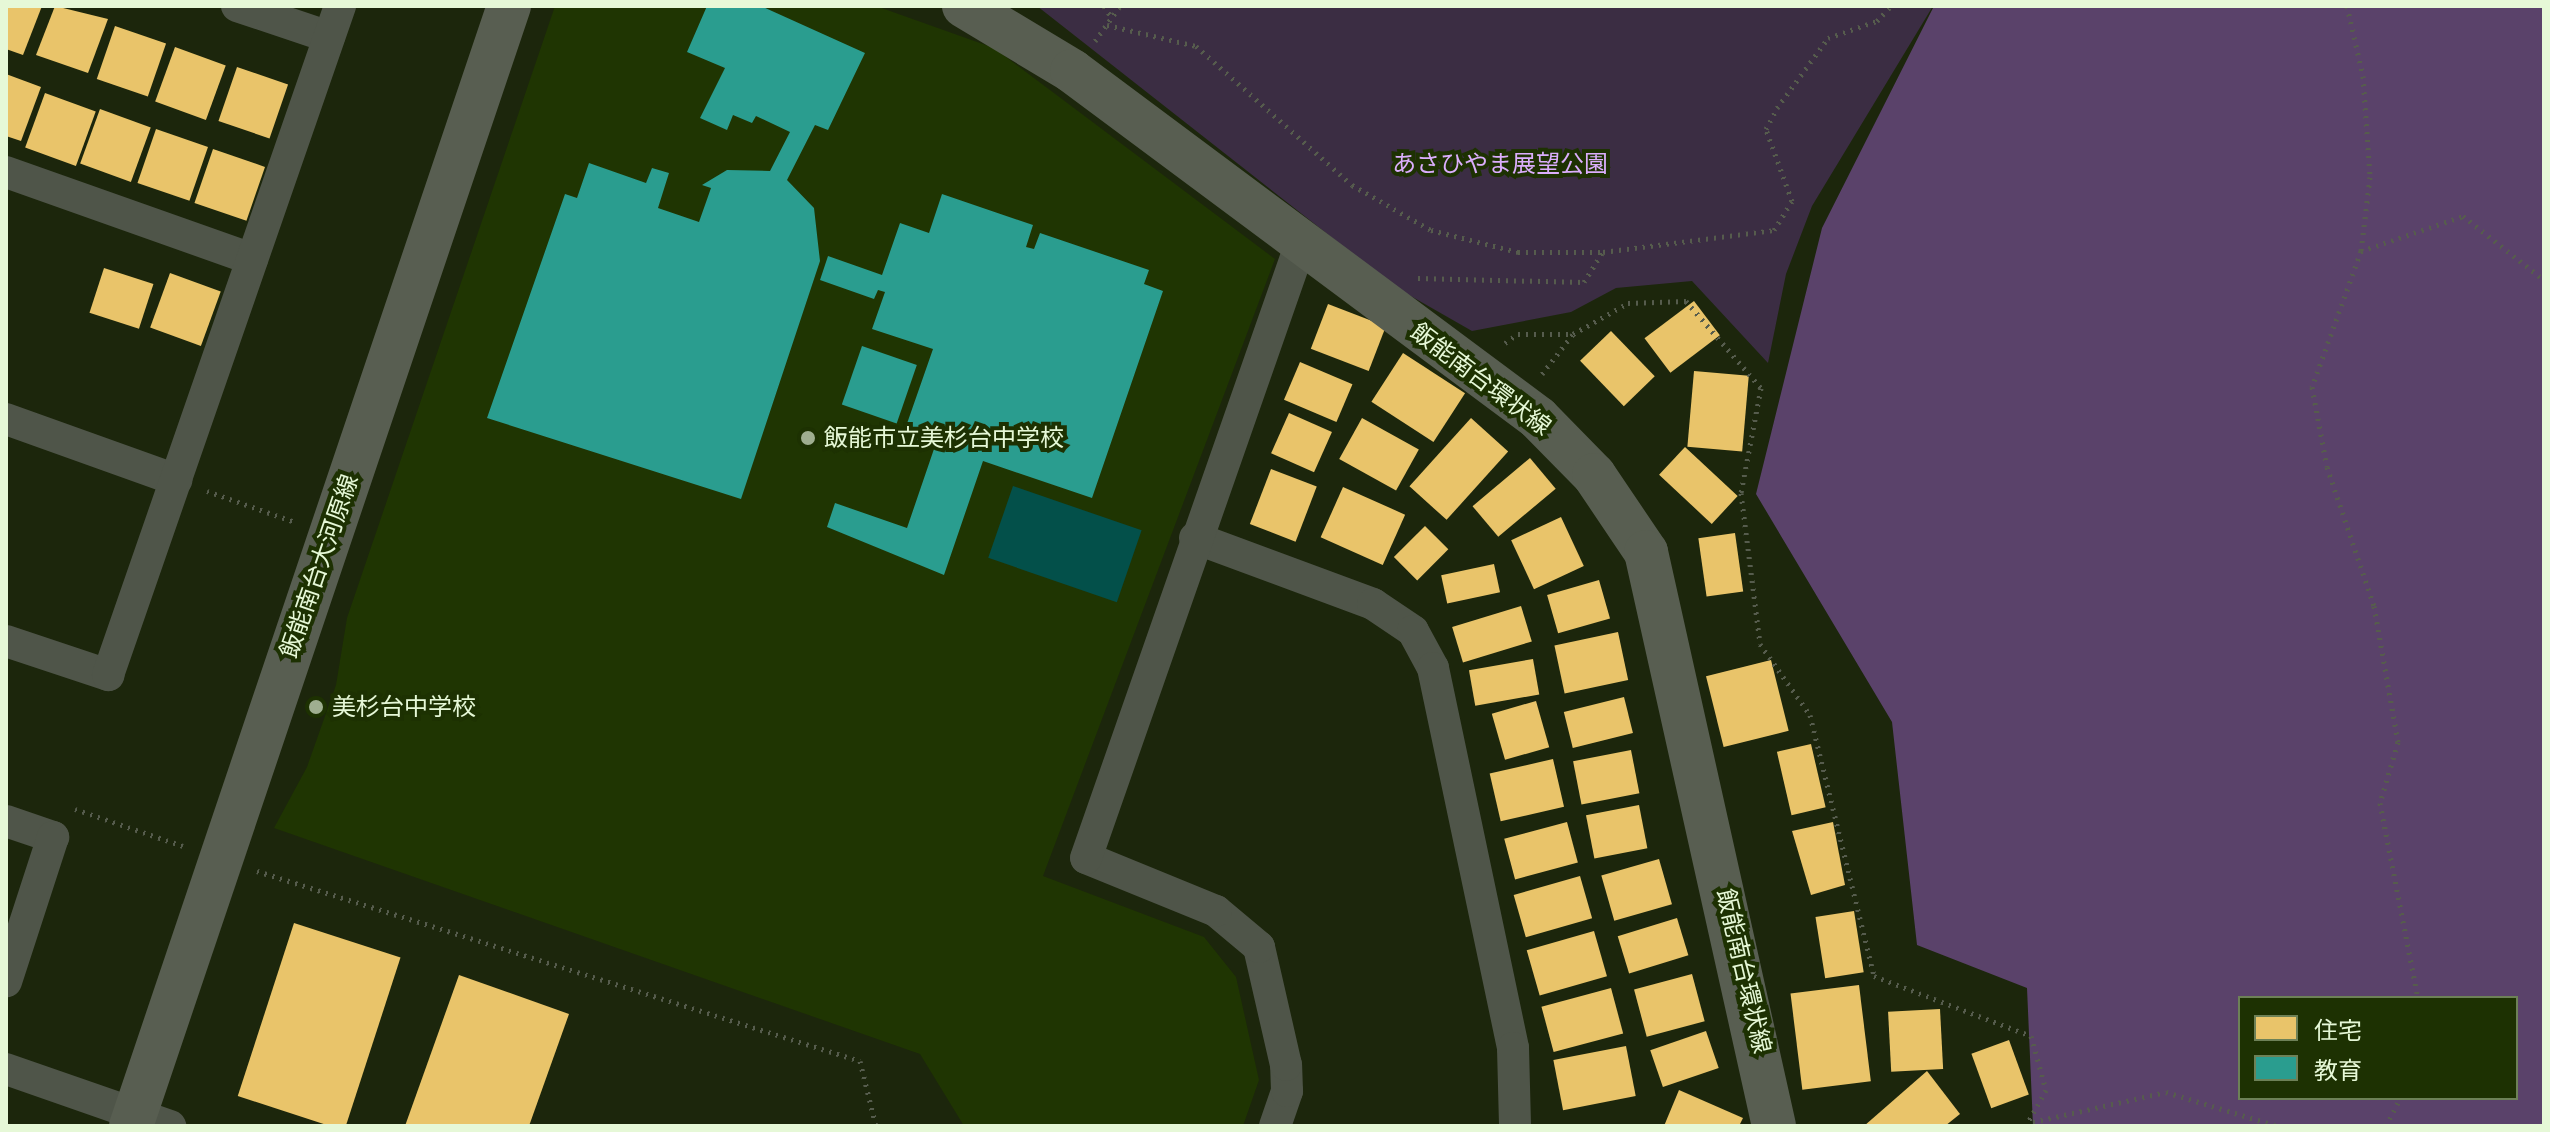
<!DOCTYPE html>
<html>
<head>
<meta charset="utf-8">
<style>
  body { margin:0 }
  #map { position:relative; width:2550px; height:1132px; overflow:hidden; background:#1c260c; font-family:Cabin,"Noto Sans JP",sans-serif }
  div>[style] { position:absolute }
  .built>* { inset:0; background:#1f3502 }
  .green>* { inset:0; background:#3b2d43 }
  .forest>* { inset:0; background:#5a426a }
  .water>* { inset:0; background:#03504a; transform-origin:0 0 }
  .homes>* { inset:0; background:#e9c46a; transform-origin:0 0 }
  .schools>* { inset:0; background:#2a9d8f; transform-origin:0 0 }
  .path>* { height:5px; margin-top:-2.5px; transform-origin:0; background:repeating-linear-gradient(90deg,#565c4d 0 2px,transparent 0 8px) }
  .street>* { height:32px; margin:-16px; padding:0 16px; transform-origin:16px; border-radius:16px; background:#4f5549 }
  .secondary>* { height:44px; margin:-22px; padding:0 22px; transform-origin:22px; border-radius:22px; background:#585e51 }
  .dots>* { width:22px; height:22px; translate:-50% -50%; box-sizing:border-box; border:4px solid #1d3102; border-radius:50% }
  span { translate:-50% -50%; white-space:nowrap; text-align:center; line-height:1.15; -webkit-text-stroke:8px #1d3102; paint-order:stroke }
  .park-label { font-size:24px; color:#dbaefc }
  .street-label { font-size:24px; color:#e6f8d7 }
  .poi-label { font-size:24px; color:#e6f8d7 }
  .left { translate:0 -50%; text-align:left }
  .frame { position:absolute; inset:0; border:8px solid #e6f8d7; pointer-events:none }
  .legend { position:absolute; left:2238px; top:996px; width:280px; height:104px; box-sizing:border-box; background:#1d3102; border:2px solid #6d8157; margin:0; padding:10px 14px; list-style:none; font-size:24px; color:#e6f8d7 }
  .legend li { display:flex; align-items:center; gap:16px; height:40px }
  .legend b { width:40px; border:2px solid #6d8157 }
</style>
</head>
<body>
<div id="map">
  <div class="built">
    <div style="clip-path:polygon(555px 6px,876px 6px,994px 48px,1275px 259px,1043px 876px,1204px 937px,1236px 977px,1259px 1080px,1243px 1126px,964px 1126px,920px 1054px,274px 828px,307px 767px,336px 685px,347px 618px)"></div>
  </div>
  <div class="green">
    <div style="clip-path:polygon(1037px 6px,1933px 6px,1812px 206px,1786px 274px,1768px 363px,1692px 281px,1616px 288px,1571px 312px,1472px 331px,1395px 287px)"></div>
  </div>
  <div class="forest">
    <div style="clip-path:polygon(evenodd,1934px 6px,2544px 6px,2544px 1126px,2033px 1126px,2027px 988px,1917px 945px,1892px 722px,1756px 494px,1822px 228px,1934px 6px,2240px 998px,2516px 998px,2516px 1098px,2240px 1098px,2240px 998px)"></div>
  </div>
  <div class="water">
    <div style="left:1013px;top:486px;width:136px;height:76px;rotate:19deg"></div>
  </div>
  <div class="homes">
    <div style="clip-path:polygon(6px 6px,42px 6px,23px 55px,6px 49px)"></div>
    <div style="clip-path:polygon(55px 6px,108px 19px,88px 73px,36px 55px)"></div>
    <div style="left:115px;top:26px;width:54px;height:56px;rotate:19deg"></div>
    <div style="left:175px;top:47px;width:54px;height:58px;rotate:20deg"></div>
    <div style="left:237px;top:67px;width:54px;height:57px;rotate:19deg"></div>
    <div style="clip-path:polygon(6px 74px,41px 87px,21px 141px,6px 136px)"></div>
    <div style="left:45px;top:93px;width:54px;height:58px;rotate:20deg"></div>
    <div style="left:100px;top:109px;width:54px;height:58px;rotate:20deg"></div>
    <div style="left:156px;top:129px;width:55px;height:57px;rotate:19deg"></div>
    <div style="left:213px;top:149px;width:55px;height:57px;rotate:19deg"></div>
    <div style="left:104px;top:268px;width:52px;height:47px;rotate:18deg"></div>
    <div style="left:170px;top:273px;width:54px;height:58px;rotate:20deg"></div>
    <div style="left:1694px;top:301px;width:43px;height:62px;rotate:53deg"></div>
    <div style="left:1328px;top:304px;width:62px;height:48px;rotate:21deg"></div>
    <div style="left:1611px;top:331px;width:63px;height:43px;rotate:46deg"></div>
    <div style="left:1403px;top:353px;width:74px;height:58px;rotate:33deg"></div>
    <div style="left:1300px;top:362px;width:57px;height:41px;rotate:23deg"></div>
    <div style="left:1694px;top:371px;width:55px;height:76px;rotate:5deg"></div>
    <div style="left:1289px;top:413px;width:47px;height:44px;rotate:24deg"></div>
    <div style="left:1362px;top:418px;width:65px;height:47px;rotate:29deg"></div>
    <div style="left:1471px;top:418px;width:50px;height:92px;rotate:42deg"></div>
    <div style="left:1685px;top:447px;width:72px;height:38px;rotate:43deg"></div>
    <div style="left:1530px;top:458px;width:40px;height:75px;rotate:50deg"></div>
    <div style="left:1271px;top:469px;width:49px;height:59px;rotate:21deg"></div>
    <div style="left:1343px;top:487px;width:68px;height:55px;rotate:24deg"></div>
    <div style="left:1561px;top:517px;width:54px;height:55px;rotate:65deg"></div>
    <div style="left:1425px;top:526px;width:33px;height:44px;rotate:45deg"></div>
    <div style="left:1735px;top:533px;width:59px;height:37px;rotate:82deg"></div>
    <div style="left:1494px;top:564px;width:29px;height:54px;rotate:78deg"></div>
    <div style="left:1599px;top:580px;width:40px;height:54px;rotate:74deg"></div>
    <div style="left:1521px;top:606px;width:37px;height:72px;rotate:73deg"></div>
    <div style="left:1618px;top:632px;width:49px;height:65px;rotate:78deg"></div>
    <div style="left:1533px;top:659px;width:36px;height:65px;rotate:80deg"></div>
    <div style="left:1771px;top:660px;width:73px;height:67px;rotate:76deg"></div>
    <div style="left:1624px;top:697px;width:37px;height:62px;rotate:76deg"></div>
    <div style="left:1536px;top:701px;width:48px;height:46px;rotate:74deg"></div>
    <div style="left:1811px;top:744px;width:65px;height:35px;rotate:77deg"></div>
    <div style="left:1631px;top:750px;width:44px;height:59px;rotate:79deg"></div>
    <div style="left:1553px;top:759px;width:49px;height:65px;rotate:77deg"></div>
    <div style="left:1639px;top:805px;width:44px;height:54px;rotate:79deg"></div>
    <div style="left:1567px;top:822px;width:42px;height:65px;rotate:75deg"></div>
    <div style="clip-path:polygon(1833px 822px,1845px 885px,1811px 895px,1792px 831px)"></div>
    <div style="left:1659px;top:859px;width:47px;height:60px;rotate:74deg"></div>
    <div style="left:1580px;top:876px;width:44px;height:69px;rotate:74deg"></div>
    <div style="left:1854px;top:911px;width:62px;height:39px;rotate:81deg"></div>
    <div style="left:1677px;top:918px;width:39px;height:62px;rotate:73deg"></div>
    <div style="left:294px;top:923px;width:112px;height:182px;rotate:18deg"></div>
    <div style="left:1594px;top:931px;width:47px;height:70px;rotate:74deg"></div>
    <div style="left:1692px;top:974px;width:49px;height:60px;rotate:75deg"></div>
    <div style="clip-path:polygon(459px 975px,569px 1014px,529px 1126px,405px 1126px)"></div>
    <div style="left:1859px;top:985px;width:97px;height:69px;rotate:83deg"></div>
    <div style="left:1611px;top:988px;width:47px;height:72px;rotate:75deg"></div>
    <div style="left:1940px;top:1009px;width:60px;height:52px;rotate:87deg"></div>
    <div style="left:1706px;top:1031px;width:39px;height:59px;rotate:71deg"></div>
    <div style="left:2009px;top:1040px;width:58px;height:40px;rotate:70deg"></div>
    <div style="left:1626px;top:1046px;width:51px;height:74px;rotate:79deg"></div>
    <div style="clip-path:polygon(1927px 1071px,1960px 1114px,1945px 1126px,1864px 1126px)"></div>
    <div style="clip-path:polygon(1679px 1090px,1743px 1118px,1739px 1126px,1664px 1126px)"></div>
  </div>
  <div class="schools">
    <div style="clip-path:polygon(707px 6px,761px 6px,865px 53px,828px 130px,815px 125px,787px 180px,814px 208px,820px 261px,741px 499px,487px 418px,565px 194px,577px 198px,589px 163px,646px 183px,652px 168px,669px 173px,658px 208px,699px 222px,711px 188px,702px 185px,727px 170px,770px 171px,790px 132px,756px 116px,752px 123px,733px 115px,727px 130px,700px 118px,725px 68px,687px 52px)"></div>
    <div style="clip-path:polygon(942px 194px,1033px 225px,1026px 247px,1034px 249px,1040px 233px,1149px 270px,1144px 284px,1163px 291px,1092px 498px,983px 461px,944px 575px,827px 527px,835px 503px,907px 528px,935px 446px,903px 435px,933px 349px,872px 329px,885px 292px,878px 290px,874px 299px,820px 280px,828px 256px,882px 275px,900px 223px,929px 233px)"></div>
    <div style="left:862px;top:346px;width:58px;height:62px;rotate:19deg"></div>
  </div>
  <div class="path">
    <div style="left:1104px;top:6px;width:14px;rotate:56deg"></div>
    <div style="left:2347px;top:6px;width:72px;rotate:77.1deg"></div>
    <div style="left:2363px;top:76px;width:101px;rotate:86deg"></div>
    <div style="left:2370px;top:177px;width:75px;rotate:96.9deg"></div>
    <div style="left:2361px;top:251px;width:145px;rotate:109.8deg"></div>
    <div style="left:2312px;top:387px;width:81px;rotate:79.4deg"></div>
    <div style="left:2327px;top:467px;width:147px;rotate:71.3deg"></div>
    <div style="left:2374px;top:606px;width:138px;rotate:80deg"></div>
    <div style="left:2398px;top:742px;width:64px;rotate:106.4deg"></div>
    <div style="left:2380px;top:803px;width:199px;rotate:79deg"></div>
    <div style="left:1107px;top:25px;width:91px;rotate:13.3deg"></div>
    <div style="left:1196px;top:46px;width:209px;rotate:41.7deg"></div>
    <div style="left:1352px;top:185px;width:91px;rotate:29.7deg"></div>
    <div style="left:1431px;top:230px;width:90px;rotate:14.2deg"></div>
    <div style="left:1518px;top:252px;width:85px"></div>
    <div style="left:1603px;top:252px;width:172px;rotate:-7.3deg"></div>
    <div style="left:1774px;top:230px;width:34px;rotate:-58deg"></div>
    <div style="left:1792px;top:201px;width:77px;rotate:-109.9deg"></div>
    <div style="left:1766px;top:129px;width:24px;rotate:-62deg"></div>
    <div style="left:1777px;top:108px;width:87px;rotate:-53.9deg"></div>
    <div style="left:1828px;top:38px;width:52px;rotate:-19.1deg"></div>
    <div style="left:1877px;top:21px;width:21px;rotate:-47deg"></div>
    <div style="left:1095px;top:41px;width:43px;rotate:-54.5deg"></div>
    <div style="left:2361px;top:251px;width:108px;rotate:-18.9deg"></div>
    <div style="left:2463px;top:216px;width:103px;rotate:38.3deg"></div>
    <div style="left:1418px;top:278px;width:166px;rotate:1.4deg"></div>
    <div style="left:1584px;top:282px;width:36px;rotate:-58deg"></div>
    <div style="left:1505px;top:343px;width:16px;rotate:-35deg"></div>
    <div style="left:1518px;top:334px;width:54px"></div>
    <div style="left:1542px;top:374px;width:51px;rotate:-52.2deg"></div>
    <div style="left:1573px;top:334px;width:63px;rotate:-29.4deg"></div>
    <div style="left:1628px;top:303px;width:58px;rotate:-2deg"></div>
    <div style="left:1686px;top:301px;width:115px;rotate:49.2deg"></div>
    <div style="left:1761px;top:388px;width:107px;rotate:100.8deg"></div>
    <div style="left:1741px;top:493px;width:152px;rotate:82.8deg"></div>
    <div style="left:1760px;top:644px;width:87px;rotate:54.8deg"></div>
    <div style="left:1810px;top:715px;width:269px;rotate:76.2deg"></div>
    <div style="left:1874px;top:976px;width:168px;rotate:20.9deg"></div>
    <div style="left:2031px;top:1036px;width:56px;rotate:74.5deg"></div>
    <div style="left:2046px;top:1090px;width:41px;rotate:119.1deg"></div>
    <div style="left:207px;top:491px;width:93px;rotate:19.4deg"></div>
    <div style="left:75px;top:809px;width:114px;rotate:18.9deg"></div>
    <div style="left:257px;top:871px;width:632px;rotate:17.49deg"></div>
    <div style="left:860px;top:1061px;width:67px;rotate:76.2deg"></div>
    <div style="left:2033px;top:1122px;width:136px;rotate:-12.7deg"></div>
    <div style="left:2166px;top:1092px;width:116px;rotate:17deg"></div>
    <div style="left:2386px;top:1126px;width:31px;rotate:-63deg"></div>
  </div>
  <div class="street">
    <div style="left:237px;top:6px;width:97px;rotate:18.6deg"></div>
    <div style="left:6px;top:172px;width:261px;rotate:19.5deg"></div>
    <div style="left:6px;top:419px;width:181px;rotate:19.7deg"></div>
    <div style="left:1195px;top:538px;width:190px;rotate:20.3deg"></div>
    <div style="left:1373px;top:604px;width:48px;rotate:34deg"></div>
    <div style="left:1413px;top:631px;width:42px;rotate:61.6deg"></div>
    <div style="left:1433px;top:668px;width:388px;rotate:78.1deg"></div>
    <div style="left:1513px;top:1048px;width:78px;rotate:88.5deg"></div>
    <div style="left:6px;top:641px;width:108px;rotate:18.4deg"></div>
    <div style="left:108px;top:675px;width:708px;rotate:-70.87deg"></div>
    <div style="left:6px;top:821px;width:50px;rotate:18.8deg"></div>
    <div style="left:53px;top:837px;width:152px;rotate:108deg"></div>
    <div style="left:6px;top:1069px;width:174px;rotate:19.2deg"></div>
    <div style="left:1275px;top:1126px;width:37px;rotate:-71deg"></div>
    <div style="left:1287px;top:1091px;width:26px;rotate:-92deg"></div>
    <div style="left:1286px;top:1065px;width:121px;rotate:-102.9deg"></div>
    <div style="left:1259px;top:947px;width:56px;rotate:-140.1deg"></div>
    <div style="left:1216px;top:911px;width:140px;rotate:-157.8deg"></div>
    <div style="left:1086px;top:858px;width:648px;rotate:-70.73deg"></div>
  </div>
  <div class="secondary">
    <div style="left:964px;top:6px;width:126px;rotate:31deg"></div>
    <div style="left:1072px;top:71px;width:581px;rotate:36.67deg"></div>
    <div style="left:1538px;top:418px;width:80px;rotate:45.5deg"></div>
    <div style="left:1594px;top:475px;width:93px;rotate:56deg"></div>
    <div style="left:1646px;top:552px;width:588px;rotate:77.43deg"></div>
    <div style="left:131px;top:1126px;width:1182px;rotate:-71.35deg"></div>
  </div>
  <div class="dots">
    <div style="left:808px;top:438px;background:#9fae90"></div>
    <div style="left:316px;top:707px;background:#9fae90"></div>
  </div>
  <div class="park-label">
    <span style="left:1500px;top:164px">あさひやま展望公園</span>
  </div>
  <div class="street-label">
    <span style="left:1481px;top:379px;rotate:37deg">飯能南台環状線</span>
    <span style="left:319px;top:566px;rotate:-71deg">飯能南台大河原線</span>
    <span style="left:1744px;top:971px;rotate:77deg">飯能南台環状線</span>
  </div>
  <div class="poi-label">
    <span class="left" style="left:824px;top:438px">飯能市立美杉台中学校</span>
    <span class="left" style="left:332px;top:707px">美杉台中学校</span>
  </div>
  <div class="frame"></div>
  <ul class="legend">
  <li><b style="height:22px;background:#e9c46a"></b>住宅</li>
  <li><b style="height:22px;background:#2a9d8f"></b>教育</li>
  </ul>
</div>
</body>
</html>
